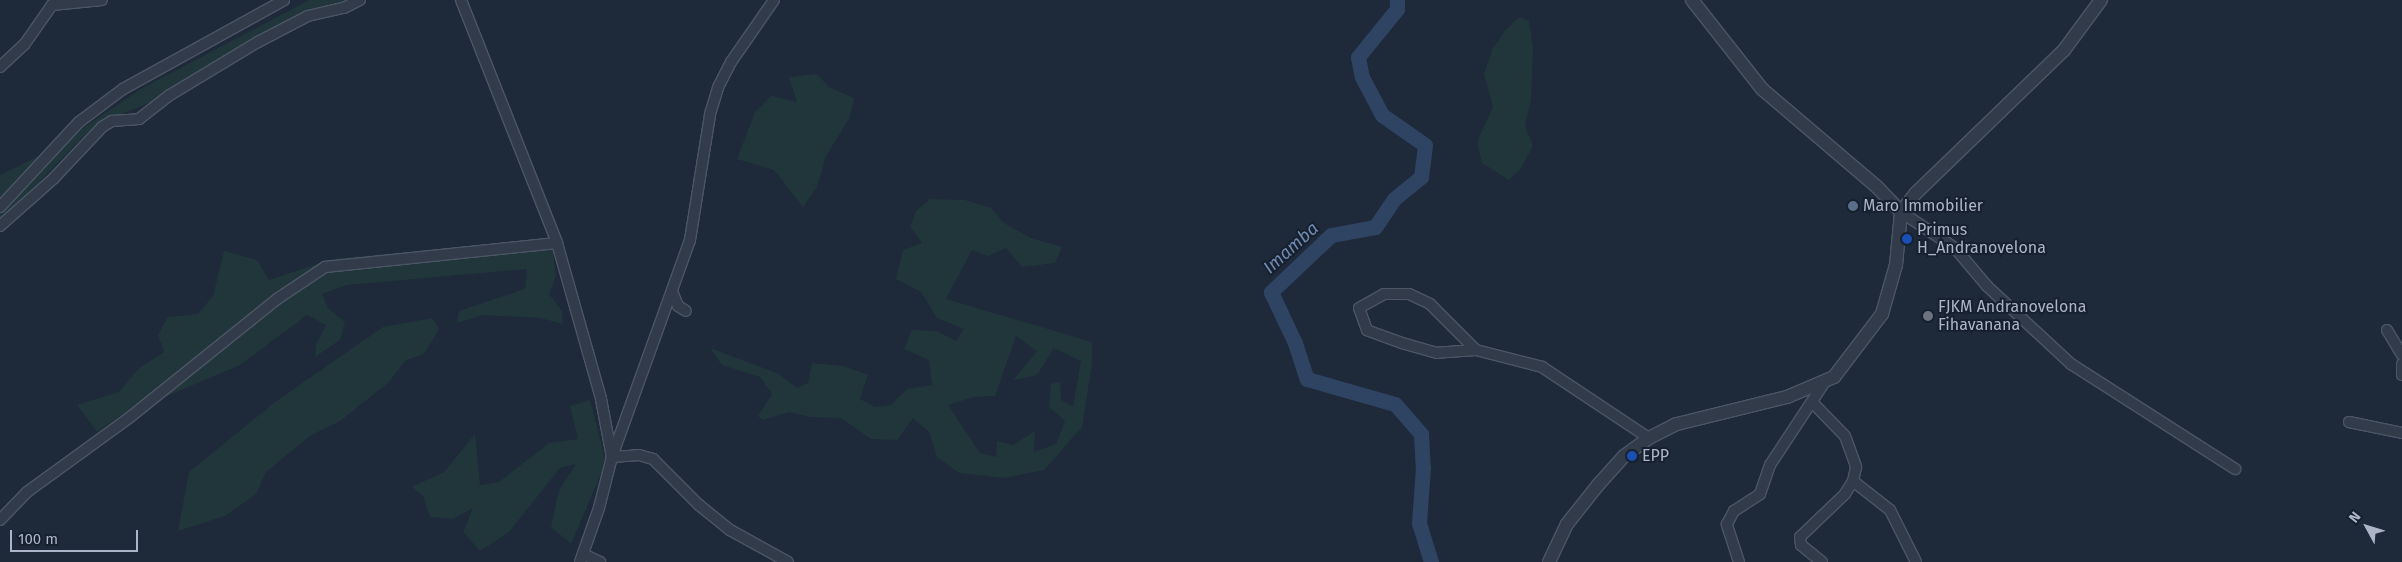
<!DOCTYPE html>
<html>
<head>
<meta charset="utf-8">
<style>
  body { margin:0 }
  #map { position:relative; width:2402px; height:562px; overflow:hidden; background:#1e293a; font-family:"Fira Sans",sans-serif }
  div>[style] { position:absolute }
  .green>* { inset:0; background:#20363b }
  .river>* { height:15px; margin:-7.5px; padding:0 7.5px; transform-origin:7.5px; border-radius:7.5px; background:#2f4363 }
  .roads { filter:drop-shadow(1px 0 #4c5565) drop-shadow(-1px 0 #4c5565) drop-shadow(0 1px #4c5565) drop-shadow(0 -1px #4c5565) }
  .minor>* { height:10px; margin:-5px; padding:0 5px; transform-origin:5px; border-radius:5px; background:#323b4a }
  .tertiary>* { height:12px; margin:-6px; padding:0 6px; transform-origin:6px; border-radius:6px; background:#323b4a }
  .dots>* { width:14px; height:14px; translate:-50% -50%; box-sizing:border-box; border:2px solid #17202e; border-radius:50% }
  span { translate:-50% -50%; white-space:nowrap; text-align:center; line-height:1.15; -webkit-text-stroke:4px #17202e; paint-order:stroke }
  .poi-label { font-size:16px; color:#acb5c7 }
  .left { translate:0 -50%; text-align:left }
  .water-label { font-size:18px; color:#708ab2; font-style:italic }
  .north { position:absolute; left:2342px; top:502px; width:50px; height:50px; -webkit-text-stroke:4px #17202e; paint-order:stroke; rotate:309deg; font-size:14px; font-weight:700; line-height:20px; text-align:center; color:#acb5c7 }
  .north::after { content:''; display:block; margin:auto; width:18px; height:22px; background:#acb5c7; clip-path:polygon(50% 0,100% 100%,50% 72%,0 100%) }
  .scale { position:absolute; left:10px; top:530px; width:128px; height:22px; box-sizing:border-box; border:2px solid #acb5c7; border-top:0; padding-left:6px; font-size:15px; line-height:18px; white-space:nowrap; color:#acb5c7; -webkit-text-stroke:4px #17202e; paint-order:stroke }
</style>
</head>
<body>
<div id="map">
  <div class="green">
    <div style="clip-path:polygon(309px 0,348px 0,315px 10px,159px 99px,104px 121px,87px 133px,0 222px,0 175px,47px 152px,141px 89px)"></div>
    <div style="clip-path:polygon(1519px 17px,1529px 21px,1533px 48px,1531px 100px,1525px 125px,1533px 146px,1521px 168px,1509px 180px,1482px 163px,1477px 142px,1493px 107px,1484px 74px,1492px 50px,1504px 32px)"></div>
    <div style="clip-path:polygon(817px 74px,829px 87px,854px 98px,850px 117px,826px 156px,817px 187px,803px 207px,774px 170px,737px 159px,755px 112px,771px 96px,797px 102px,789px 77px)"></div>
    <div style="clip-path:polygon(evenodd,930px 199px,965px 200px,991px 208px,1004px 223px,1031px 238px,1062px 247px,1055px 263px,1022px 267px,1006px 248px,988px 256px,972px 250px,946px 299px,1092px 342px,1092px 364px,1082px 427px,1044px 470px,1004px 478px,959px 473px,937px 457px,929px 432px,913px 418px,897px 440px,871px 439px,841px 418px,810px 417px,789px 412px,763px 420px,758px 416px,772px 394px,760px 377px,722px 365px,710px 348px,779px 374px,797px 388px,808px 383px,812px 363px,843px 366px,868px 375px,860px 399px,875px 407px,891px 405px,907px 389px,932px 385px,929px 360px,904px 349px,912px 330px,937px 331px,956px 341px,964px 329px,937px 318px,921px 292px,896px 279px,903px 250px,922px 243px,910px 226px,916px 211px,930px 199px,1016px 336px,1037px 351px,1013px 380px,1037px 375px,1054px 348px,1081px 361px,1073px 406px,1061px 400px,1060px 382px,1051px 384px,1049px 407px,1065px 421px,1056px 444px,1034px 452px,1035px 431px,1013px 445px,997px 441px,996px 457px,980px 453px,948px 405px,974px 397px,995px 396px,1016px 336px)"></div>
    <div style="clip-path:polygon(551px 238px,556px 275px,549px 294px,562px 311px,563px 324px,540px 318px,483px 315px,457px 323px,459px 311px,525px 289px,527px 269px,347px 285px,322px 294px,328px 308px,345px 322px,340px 340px,315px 357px,316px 344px,326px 325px,307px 315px,240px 365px,120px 416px,97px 432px,77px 405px,119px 392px,138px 369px,164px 352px,158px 335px,168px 317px,198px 314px,213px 296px,224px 251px,257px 260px,269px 280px,332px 259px)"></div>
    <div style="clip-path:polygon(432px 318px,439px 329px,424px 354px,406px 360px,388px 383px,340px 421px,311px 435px,266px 472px,256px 494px,225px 516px,178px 531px,189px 472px,275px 402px,383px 327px)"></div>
    <div style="clip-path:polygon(590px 400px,606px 462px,571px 544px,551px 527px,559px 490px,576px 464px,560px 468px,509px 532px,480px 551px,463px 532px,473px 508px,453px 519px,430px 517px,423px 496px,412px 487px,444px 472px,475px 434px,480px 485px,499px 482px,549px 443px,578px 439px,570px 406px)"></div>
  </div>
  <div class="river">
    <div style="left:1397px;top:0;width:9px;rotate:90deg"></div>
    <div style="left:1397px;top:9px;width:62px;rotate:129.1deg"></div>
    <div style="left:1358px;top:57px;width:20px;rotate:79deg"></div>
    <div style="left:1362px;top:77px;width:43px;rotate:62.2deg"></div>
    <div style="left:1382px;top:115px;width:52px;rotate:34.9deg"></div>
    <div style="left:1425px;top:145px;width:32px;rotate:97deg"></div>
    <div style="left:1421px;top:177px;width:35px;rotate:141deg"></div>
    <div style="left:1394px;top:199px;width:34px;rotate:124deg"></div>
    <div style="left:1375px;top:227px;width:45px;rotate:169.7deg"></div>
    <div style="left:1331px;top:235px;width:83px;rotate:136.5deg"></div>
    <div style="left:1271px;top:292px;width:56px;rotate:64.8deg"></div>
    <div style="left:1295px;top:343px;width:38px;rotate:72deg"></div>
    <div style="left:1307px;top:379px;width:91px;rotate:15.9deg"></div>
    <div style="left:1395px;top:404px;width:40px;rotate:49deg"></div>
    <div style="left:1421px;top:434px;width:33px;rotate:87deg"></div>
    <div style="left:1423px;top:467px;width:56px;rotate:94.1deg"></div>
    <div style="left:1419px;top:523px;width:41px;rotate:72.9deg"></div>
  </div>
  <div class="roads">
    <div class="minor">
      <div style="left:461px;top:0;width:261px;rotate:68.4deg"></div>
      <div style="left:557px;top:243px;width:162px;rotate:74.2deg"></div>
      <div style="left:601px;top:399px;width:59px;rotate:79.3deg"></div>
      <div style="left:612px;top:457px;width:53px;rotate:104.3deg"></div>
      <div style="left:599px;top:508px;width:57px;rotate:109.4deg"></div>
      <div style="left:774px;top:0;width:75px;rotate:124.7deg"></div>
      <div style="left:731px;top:62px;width:29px;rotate:117deg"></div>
      <div style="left:718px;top:88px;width:28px;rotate:107deg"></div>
      <div style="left:710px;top:115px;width:127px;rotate:99.1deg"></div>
      <div style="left:690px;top:240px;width:231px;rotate:109.8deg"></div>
      <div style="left:612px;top:457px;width:27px;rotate:-4deg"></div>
      <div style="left:639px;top:455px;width:15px;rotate:16deg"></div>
      <div style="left:653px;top:459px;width:65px;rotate:45deg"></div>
      <div style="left:699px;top:505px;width:40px;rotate:39deg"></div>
      <div style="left:730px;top:530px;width:66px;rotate:28.9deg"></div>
      <div style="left:0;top:67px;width:33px;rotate:-43deg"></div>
      <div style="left:24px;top:45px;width:49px;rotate:-55deg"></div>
      <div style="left:52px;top:5px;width:50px;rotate:-5.7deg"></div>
      <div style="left:0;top:207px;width:116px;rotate:-47.1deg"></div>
      <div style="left:79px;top:122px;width:55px;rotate:-36.9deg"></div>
      <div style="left:123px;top:89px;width:184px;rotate:-28.9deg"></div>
      <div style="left:1901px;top:212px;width:65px;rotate:33.7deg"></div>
      <div style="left:1955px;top:248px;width:50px;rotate:49.9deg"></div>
      <div style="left:1987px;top:286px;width:115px;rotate:42.9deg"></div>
      <div style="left:2071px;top:364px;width:195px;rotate:32.6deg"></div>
      <div style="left:0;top:226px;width:72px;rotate:-41.6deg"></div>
      <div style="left:54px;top:178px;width:70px;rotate:-46.7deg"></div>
      <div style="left:102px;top:127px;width:12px;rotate:-31deg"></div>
      <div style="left:112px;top:121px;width:27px;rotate:-4deg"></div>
      <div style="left:139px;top:119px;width:39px;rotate:-38deg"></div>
      <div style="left:170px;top:95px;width:103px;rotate:-31.1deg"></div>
      <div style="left:258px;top:42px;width:56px;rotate:-27.5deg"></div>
      <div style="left:308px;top:16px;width:37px;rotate:-13deg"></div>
      <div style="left:344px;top:8px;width:18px;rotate:-27deg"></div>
      <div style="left:672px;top:291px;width:16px;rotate:68deg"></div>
      <div style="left:678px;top:306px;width:9px;rotate:32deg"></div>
      <div style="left:2387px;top:330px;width:29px;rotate:59deg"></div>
      <div style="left:1476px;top:350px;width:39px;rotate:176deg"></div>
      <div style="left:1437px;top:353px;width:36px;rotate:-164deg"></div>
      <div style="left:1402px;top:343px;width:37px;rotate:-160deg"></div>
      <div style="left:1367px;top:330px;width:23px;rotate:-110deg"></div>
      <div style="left:1359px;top:308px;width:29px;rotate:-29deg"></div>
      <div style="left:1384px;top:294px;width:25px"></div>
      <div style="left:1409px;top:294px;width:23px;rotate:25deg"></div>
      <div style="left:1430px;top:304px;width:65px;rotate:45deg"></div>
      <div style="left:1476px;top:350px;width:68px;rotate:14.4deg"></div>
      <div style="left:1542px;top:367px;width:128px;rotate:33.6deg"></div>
      <div style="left:2402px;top:364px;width:11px;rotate:90deg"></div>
      <div style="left:1812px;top:402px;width:47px;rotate:45.9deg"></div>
      <div style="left:1845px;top:436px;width:33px;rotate:70deg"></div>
      <div style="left:1856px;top:467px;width:14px;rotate:102deg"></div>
      <div style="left:1853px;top:481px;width:15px;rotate:122deg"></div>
      <div style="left:1845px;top:494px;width:62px;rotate:136.3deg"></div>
      <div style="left:1800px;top:537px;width:8px;rotate:83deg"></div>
      <div style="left:1801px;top:545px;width:27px;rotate:39deg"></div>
      <div style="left:2349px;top:422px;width:54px;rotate:11.7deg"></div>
      <div style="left:1853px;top:481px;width:47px;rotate:38.1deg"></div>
      <div style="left:1890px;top:510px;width:58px;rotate:63.4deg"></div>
      <div style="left:0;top:520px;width:39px;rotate:-46deg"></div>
      <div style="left:27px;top:492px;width:126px;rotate:-36deg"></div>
      <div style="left:129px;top:418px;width:190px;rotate:-38.8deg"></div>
      <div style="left:277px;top:299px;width:58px;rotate:-33.7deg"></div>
      <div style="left:325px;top:267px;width:233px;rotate:-5.9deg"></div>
      <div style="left:583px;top:554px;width:19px;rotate:25deg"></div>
      <div style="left:1739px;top:562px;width:40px;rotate:-108deg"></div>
      <div style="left:1727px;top:524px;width:15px;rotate:-62deg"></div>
      <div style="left:1734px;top:511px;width:31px;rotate:-33deg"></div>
      <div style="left:1760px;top:494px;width:31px;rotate:-71deg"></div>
      <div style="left:1770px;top:465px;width:102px;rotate:-56.6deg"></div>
    </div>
    <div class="tertiary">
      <div style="left:1692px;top:0;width:113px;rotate:51.8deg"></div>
      <div style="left:1762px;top:89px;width:151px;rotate:40.4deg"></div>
      <div style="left:1877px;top:187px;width:35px;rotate:46deg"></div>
      <div style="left:1549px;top:562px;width:42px;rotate:-64.7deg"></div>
      <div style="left:1567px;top:524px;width:50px;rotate:-51.5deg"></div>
      <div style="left:1598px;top:485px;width:39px;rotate:-48deg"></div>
      <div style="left:1624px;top:456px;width:31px;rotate:-36deg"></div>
      <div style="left:1649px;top:438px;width:31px;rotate:-27deg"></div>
      <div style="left:1677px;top:424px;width:113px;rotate:-13.8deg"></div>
      <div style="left:1787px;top:397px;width:51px;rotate:-23.1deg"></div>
      <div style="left:1834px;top:377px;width:79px;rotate:-52.7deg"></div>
      <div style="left:1882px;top:314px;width:51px;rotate:-74.1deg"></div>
      <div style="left:1896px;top:265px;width:53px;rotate:-84.6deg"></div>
      <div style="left:1901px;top:212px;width:24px;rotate:-52deg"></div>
      <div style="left:1916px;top:193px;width:206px;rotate:-44deg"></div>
      <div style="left:2064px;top:50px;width:62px;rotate:-53.5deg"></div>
    </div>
  </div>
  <div class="dots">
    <div style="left:1853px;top:206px;background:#5c6f8a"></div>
    <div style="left:1907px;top:239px;background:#1a4fb4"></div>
    <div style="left:1928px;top:316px;background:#6b7280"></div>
    <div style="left:1632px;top:456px;background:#1a4fb4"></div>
  </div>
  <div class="poi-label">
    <span class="left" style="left:1863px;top:206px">Maro Immobilier</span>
    <span class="left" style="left:1917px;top:239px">Primus<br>H_Andranovelona</span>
    <span class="left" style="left:1938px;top:316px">FJKM Andranovelona<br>Fihavanana</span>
    <span class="left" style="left:1642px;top:456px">EPP</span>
  </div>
  <div class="water-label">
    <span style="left:1291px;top:248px;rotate:-42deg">Imamba</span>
  </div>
  <div class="north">N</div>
  <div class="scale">100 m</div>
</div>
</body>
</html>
